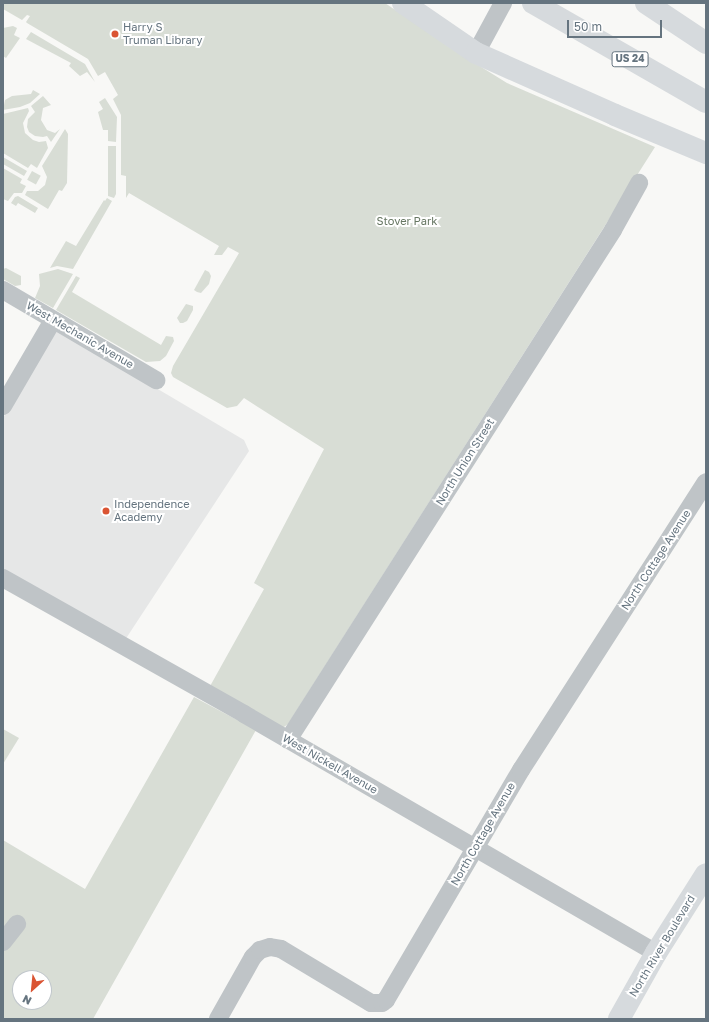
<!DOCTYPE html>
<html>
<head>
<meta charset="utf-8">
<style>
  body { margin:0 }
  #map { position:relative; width:709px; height:1022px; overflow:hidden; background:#f8f8f6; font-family:"Golos Text",sans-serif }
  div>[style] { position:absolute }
  .built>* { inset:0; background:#e6e7e7 }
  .green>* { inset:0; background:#d8ddd5; transform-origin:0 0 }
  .minor>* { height:18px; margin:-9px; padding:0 9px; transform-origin:9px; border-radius:9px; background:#bfc4c7 }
  .major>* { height:22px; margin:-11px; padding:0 11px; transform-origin:11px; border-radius:11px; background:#d6dadd }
  .dots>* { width:11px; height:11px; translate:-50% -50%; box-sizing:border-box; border:2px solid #fff; border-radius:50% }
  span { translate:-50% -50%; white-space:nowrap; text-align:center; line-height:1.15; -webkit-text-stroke:4px #fff; paint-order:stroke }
  .shield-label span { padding:1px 3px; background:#fff; border:1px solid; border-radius:3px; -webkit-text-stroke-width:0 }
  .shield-label { font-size:10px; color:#65747f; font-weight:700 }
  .poi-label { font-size:11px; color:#65747f }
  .left { translate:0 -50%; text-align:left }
  .park-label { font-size:11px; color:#677763 }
  .street-label { font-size:11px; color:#65747f }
  .frame { position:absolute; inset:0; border:4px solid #65747f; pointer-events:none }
  .north { position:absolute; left:12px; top:970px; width:40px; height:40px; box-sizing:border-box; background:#fff; border:1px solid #c1c7cc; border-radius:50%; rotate:207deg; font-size:11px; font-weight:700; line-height:16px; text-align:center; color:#65747f }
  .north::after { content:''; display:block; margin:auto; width:14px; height:18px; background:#da5433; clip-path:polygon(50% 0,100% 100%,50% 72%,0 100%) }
  .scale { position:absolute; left:567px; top:20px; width:95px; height:18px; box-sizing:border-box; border:2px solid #65747f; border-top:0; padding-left:5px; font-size:12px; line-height:14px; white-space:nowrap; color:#65747f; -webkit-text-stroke:3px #fff; paint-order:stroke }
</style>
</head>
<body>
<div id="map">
  <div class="built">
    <div style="clip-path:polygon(58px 330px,244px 440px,249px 451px,125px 640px,3px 571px,3px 418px,52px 332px)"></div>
  </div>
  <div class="green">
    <div style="clip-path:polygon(3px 3px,385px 3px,449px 47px,507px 83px,655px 147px,288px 724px,284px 727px,281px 727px,209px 688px,264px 589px,254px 583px,324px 449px,244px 398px,237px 406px,227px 408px,173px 377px,171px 373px,173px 366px,239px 253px,228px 247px,222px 255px,214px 255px,219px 246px,129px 193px,126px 198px,126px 176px,121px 175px,121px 115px,113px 99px,118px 95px,105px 72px,98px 76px,88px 59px,27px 23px,26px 22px,30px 16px,27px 15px,22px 20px,3px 9px)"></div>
    <div style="clip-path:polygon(13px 26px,17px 28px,14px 35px,20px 38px,6px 58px,3px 56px,3px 28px)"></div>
    <div style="clip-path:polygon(31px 32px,85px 64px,95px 82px,87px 72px,80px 76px,69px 66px,71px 63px,26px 39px)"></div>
    <div style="clip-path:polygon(33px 90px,40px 94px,30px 103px,20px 107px,3px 110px,5px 100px,12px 96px,31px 94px)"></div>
    <div style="clip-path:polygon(43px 96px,51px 105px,43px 108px,41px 120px,47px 130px,55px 133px,60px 129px,51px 142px,47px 136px,43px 137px,35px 136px,29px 132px,27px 127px,28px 119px,35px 112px,31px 106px)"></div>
    <div style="clip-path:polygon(105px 98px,117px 117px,116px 142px,108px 141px,108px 130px,103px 130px,98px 112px,103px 109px,99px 102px)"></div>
    <div style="clip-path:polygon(28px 108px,29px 111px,23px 123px,25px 133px,33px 140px,39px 142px,46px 141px,48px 148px,37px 168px,31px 164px,28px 168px,3px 153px,3px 114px)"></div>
    <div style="clip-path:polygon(65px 129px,68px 134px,67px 183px,62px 191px,59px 190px,48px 209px,25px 195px,27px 191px,38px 191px,45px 185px,47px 177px,42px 166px)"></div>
    <div style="clip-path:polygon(108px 146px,116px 146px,116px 194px,114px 198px,108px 196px)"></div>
    <div style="clip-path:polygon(3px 157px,27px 171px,24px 176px,3px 164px)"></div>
    <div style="clip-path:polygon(3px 168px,22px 179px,20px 183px,26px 186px,22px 193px,14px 193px,8px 201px,3px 199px)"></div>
    <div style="left:32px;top:171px;width:10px;height:10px;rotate:29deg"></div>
    <div style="clip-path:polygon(18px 196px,38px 208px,35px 213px,18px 203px,16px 206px,11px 203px,15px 197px)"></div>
    <div style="clip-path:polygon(107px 198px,112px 201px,73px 269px,57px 266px,50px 268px,66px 241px,76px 246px,104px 200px,105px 201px)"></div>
    <div style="clip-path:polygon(6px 268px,21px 276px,21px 285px,15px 286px,3px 279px,3px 269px)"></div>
    <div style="clip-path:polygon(58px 269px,73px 274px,53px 308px,35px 298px,40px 286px,39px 274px)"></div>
    <div style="clip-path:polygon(205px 270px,209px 272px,211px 276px,209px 284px,201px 293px,197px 292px,194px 290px)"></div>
    <div style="clip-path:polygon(76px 276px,80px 278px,72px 292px,161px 345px,166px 336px,173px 337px,174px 341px,166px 356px,160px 361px,146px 362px,56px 310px)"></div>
    <div style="clip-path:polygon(186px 304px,193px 306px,193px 310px,187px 321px,183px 323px,180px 323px,177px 318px)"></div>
    <div style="clip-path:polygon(evenodd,194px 697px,256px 730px,93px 1019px,3px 1019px,3px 840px,85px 889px,194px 697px,20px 978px,44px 978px,44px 1002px,20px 1002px,20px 978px)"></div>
    <div style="clip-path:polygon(3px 729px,19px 738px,3px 764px)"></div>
  </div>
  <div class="minor">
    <div style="left:476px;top:53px;width:57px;rotate:-61.6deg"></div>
    <div style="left:3px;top:290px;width:178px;rotate:30.5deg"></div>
    <div style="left:3px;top:406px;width:99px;rotate:-59.8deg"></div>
    <div style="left:3px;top:578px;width:277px;rotate:29.4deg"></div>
    <div style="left:244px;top:714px;width:476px;rotate:30.1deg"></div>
    <div style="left:288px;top:740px;width:605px;rotate:-57.49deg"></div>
    <div style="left:613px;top:230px;width:54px;rotate:-61deg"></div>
    <div style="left:3px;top:942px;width:23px;rotate:-52deg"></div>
    <div style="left:218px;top:1019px;width:71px;rotate:-60.6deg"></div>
    <div style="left:253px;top:957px;width:10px;rotate:-45deg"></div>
    <div style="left:260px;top:950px;width:10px;rotate:-17deg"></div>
    <div style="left:270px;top:947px;width:11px;rotate:10deg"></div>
    <div style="left:281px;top:949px;width:105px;rotate:31deg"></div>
    <div style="left:371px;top:1003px;width:11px"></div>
    <div style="left:382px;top:1003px;width:5px;rotate:-37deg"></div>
    <div style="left:386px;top:1000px;width:267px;rotate:-59.6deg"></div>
    <div style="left:521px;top:770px;width:342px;rotate:-57.3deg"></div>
  </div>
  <div class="major">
    <div style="left:403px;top:3px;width:88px;rotate:34.4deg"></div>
    <div style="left:476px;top:53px;width:152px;rotate:24deg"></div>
    <div style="left:615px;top:115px;width:99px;rotate:22.7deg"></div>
    <div style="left:533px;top:3px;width:199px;rotate:29.8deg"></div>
    <div style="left:646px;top:3px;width:72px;rotate:33.7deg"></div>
    <div style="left:619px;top:1019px;width:76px;rotate:-60.7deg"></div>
    <div style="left:656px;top:953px;width:93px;rotate:-57.7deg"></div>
  </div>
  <div class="dots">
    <div style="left:115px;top:34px;background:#da5433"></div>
    <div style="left:106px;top:511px;background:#da5433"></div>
  </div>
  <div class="shield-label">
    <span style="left:630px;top:59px">US 24</span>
  </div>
  <div class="poi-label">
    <span class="left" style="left:123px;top:34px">Harry S<br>Truman Library</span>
    <span class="left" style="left:114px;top:511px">Independence<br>Academy</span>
  </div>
  <div class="park-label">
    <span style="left:407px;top:221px">Stover Park</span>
  </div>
  <div class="street-label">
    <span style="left:80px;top:335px;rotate:30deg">West Mechanic Avenue</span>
    <span style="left:465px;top:462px;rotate:-58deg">North Union Street</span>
    <span style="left:656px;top:560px;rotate:-57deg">North Cottage Avenue</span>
    <span style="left:330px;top:764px;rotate:30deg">West Nickell Avenue</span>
    <span style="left:483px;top:834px;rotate:-60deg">North Cottage Avenue</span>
    <span style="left:662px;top:946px;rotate:-59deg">North River Boulevard</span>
  </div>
  <div class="frame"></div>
  <div class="north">N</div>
  <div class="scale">50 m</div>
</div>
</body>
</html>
